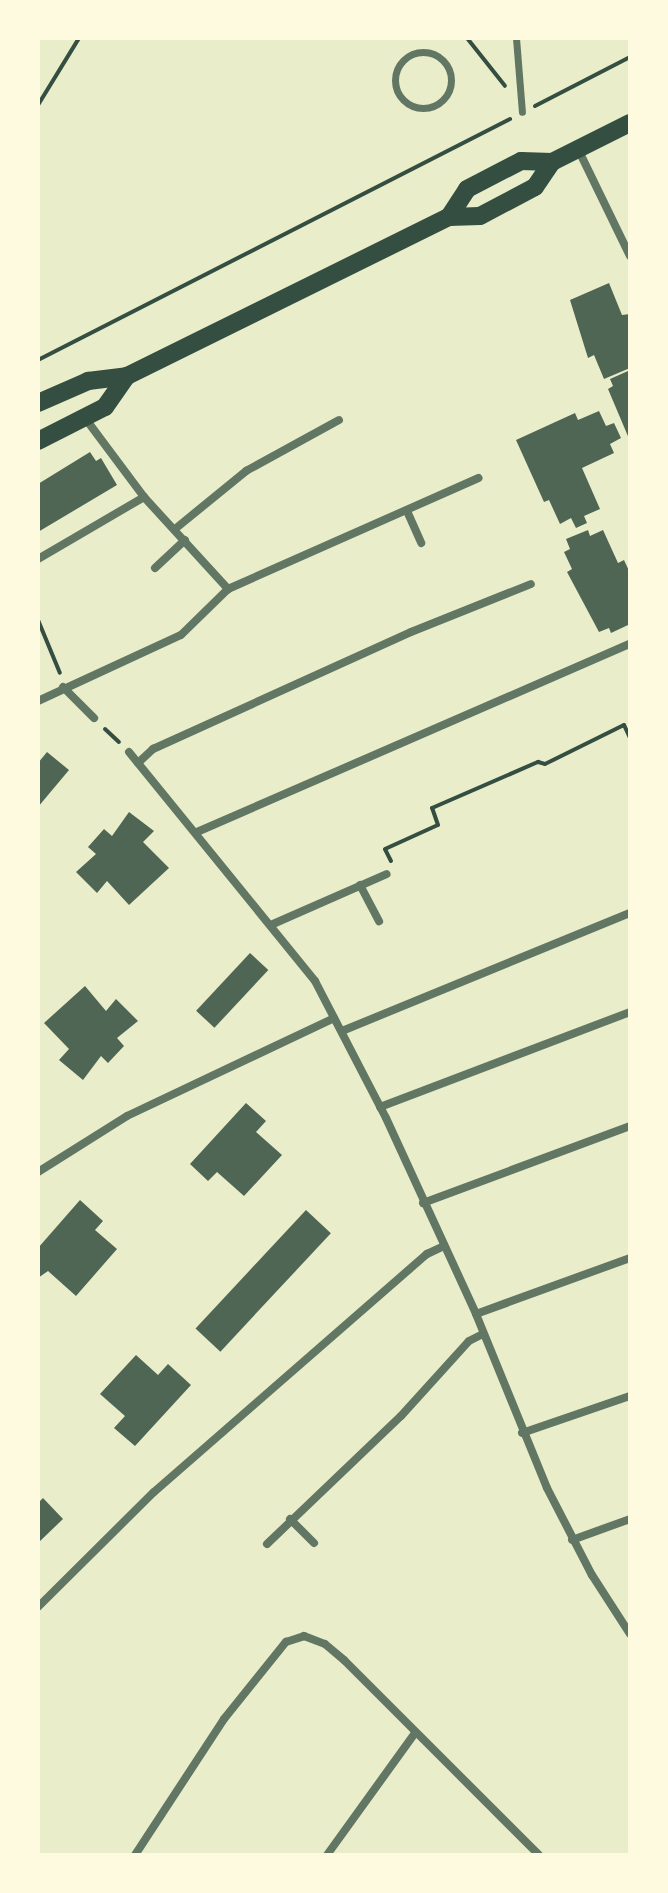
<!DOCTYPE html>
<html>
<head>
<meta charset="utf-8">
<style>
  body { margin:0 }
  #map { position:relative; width:668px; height:1893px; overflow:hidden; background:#e9edc9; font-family:Helvetica,sans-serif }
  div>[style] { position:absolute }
  .building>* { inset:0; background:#4f6655; transform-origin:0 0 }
  .path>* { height:4px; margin:-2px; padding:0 2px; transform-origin:2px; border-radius:2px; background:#344e41 }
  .pedestrian>* { height:7px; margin:-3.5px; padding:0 3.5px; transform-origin:3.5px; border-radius:3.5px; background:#617663 }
  .pedestrian>.ring { margin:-3.5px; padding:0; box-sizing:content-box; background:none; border:7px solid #617663; border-radius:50% }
  .minor>* { height:8px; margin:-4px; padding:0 4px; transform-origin:4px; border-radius:4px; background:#617663 }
  .primary>* { height:18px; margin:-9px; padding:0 9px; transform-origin:9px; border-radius:9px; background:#344e41 }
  span { translate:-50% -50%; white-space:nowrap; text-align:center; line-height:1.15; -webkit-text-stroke:6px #fefae0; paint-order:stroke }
  .frame { position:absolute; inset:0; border:40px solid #fefae0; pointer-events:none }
</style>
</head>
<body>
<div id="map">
  <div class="building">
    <div style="clip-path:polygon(609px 283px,622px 315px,630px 314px,630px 368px,604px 379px,594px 355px,588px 358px,570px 300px)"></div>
    <div style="clip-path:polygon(628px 371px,630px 375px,630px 441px,608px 389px,613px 386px,610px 379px)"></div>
    <div style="clip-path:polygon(599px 411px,606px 426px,614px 423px,621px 438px,610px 444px,614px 453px,582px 468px,600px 509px,584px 516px,587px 523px,576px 528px,571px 518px,560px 524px,549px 500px,544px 502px,516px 440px,575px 413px,578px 420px)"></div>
    <div style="clip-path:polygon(90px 452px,96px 461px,101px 458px,117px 485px,38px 532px,38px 484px)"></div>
    <div style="clip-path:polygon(588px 530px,590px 536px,603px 530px,618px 563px,624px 560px,630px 573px,628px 625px,611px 633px,609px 628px,599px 632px,567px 572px,572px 569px,564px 552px,570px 549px,566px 539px)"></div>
    <div style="clip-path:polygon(47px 752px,69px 770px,38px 807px,38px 763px)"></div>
    <div style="clip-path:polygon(129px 812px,154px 831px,143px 842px,169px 868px,129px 905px,107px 881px,97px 893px,76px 872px,96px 854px,88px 847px,104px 829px,112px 836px)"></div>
    <div style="left:250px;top:953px;width:25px;height:79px;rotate:43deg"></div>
    <div style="clip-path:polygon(85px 986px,106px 1011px,116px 999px,138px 1021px,117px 1038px,124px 1046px,108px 1063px,101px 1056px,83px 1080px,59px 1060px,69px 1049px,44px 1023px)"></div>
    <div style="clip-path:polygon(246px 1103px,266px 1121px,256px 1132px,282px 1155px,244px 1196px,217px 1172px,208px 1181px,190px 1164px)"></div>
    <div style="clip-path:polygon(80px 1200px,103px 1221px,95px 1230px,117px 1249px,76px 1296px,48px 1271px,38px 1278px,38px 1248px)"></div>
    <div style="left:306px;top:1210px;width:34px;height:162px;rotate:43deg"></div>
    <div style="clip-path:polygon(136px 1355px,158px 1375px,168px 1364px,191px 1385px,135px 1446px,114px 1428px,125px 1416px,100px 1394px)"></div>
    <div style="clip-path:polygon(43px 1498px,63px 1519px,38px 1543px,38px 1503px)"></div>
  </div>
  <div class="path">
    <div style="left:467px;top:38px;width:61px;rotate:51.6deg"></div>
    <div style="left:38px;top:105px;width:79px;rotate:-58.5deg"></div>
    <div style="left:535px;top:106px;width:107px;rotate:-27.3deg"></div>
    <div style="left:38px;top:360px;width:530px;rotate:-27.05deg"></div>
    <div style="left:38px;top:620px;width:57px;rotate:67.5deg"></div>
    <div style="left:105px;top:729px;width:19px;rotate:43deg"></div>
    <div style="left:391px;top:861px;width:13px;rotate:-117deg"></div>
    <div style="left:385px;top:849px;width:58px;rotate:-24.4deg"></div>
    <div style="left:438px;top:825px;width:18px;rotate:-109deg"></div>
    <div style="left:432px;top:808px;width:116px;rotate:-23.5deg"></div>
    <div style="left:538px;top:762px;width:7px;rotate:16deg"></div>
    <div style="left:545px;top:764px;width:88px;rotate:-26.3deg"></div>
    <div style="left:624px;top:725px;width:14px;rotate:65deg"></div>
  </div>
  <div class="pedestrian">
    <div style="left:516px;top:38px;width:74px;rotate:85.4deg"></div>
    <div class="ring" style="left:395px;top:52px;width:49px;height:49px"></div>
  </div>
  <div class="minor">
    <div style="left:578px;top:149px;width:119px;rotate:64.1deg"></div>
    <div style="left:85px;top:418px;width:99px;rotate:53.2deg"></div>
    <div style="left:144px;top:497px;width:125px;rotate:47.6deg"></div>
    <div style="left:407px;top:511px;width:35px;rotate:66deg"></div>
    <div style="left:175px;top:529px;width:92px;rotate:-39.2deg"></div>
    <div style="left:246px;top:471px;width:106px;rotate:-28.7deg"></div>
    <div style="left:38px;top:559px;width:123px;rotate:-30.3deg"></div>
    <div style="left:155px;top:568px;width:41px;rotate:-43deg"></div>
    <div style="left:63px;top:687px;width:44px;rotate:45deg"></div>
    <div style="left:38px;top:701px;width:157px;rotate:-24.8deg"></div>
    <div style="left:181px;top:635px;width:66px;rotate:-44.4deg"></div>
    <div style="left:228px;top:589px;width:274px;rotate:-23.9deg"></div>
    <div style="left:129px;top:752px;width:295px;rotate:50.9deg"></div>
    <div style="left:315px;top:981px;width:154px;rotate:62.6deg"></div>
    <div style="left:386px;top:1118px;width:216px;rotate:65.3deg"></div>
    <div style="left:476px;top:1314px;width:188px;rotate:67.8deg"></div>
    <div style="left:547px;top:1488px;width:98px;rotate:62.7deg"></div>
    <div style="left:592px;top:1575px;width:70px;rotate:57.2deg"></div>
    <div style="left:138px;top:763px;width:21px;rotate:-43deg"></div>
    <div style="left:153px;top:749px;width:283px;rotate:-24.4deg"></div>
    <div style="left:411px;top:632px;width:129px;rotate:-21.8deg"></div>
    <div style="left:197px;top:832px;width:472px;rotate:-23.5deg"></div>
    <div style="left:360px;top:885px;width:41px;rotate:62.2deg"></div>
    <div style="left:273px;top:924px;width:124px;rotate:-23.7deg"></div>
    <div style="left:342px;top:1031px;width:311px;rotate:-22.3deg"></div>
    <div style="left:380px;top:1107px;width:267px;rotate:-20.8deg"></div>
    <div style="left:38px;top:1172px;width:105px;rotate:-32.2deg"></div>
    <div style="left:127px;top:1116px;width:229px;rotate:-25.3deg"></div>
    <div style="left:423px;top:1203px;width:221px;rotate:-20.4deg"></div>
    <div style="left:476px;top:1314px;width:164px;rotate:-20deg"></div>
    <div style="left:522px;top:1433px;width:114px;rotate:-18.9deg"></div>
    <div style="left:290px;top:1519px;width:34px;rotate:45deg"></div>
    <div style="left:572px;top:1540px;width:62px;rotate:-19.9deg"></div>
    <div style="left:267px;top:1544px;width:185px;rotate:-43.7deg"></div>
    <div style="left:401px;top:1416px;width:101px;rotate:-47.8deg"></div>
    <div style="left:469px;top:1341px;width:16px;rotate:-27deg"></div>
    <div style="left:38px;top:1607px;width:163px;rotate:-44.8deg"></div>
    <div style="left:154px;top:1492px;width:362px;rotate:-41.1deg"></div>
    <div style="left:427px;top:1254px;width:19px;rotate:-25deg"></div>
    <div style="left:135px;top:1855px;width:163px;rotate:-56.8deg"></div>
    <div style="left:224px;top:1719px;width:99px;rotate:-51.2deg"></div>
    <div style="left:286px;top:1642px;width:19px;rotate:-18deg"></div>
    <div style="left:304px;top:1636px;width:22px;rotate:21deg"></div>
    <div style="left:325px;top:1644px;width:25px;rotate:40deg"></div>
    <div style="left:344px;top:1660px;width:276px;rotate:45deg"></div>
    <div style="left:327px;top:1855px;width:150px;rotate:-54.2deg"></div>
  </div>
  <div class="primary">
    <div style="left:449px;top:217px;width:33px;rotate:-57deg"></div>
    <div style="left:467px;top:189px;width:61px;rotate:-27.4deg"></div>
    <div style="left:521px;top:161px;width:31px;rotate:2deg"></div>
    <div style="left:38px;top:403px;width:55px;rotate:-23.7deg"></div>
    <div style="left:88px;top:381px;width:39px;rotate:-7deg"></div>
    <div style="left:127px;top:376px;width:359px;rotate:-26.3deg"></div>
    <div style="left:449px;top:217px;width:31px;rotate:-2deg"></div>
    <div style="left:480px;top:216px;width:62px;rotate:-27.8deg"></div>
    <div style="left:535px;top:187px;width:30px;rotate:-56deg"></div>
    <div style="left:552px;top:162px;width:87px;rotate:-26.6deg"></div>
    <div style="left:38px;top:441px;width:75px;rotate:-26.9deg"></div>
    <div style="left:105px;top:407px;width:38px;rotate:-55deg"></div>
  </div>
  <div class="frame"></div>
</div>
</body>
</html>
